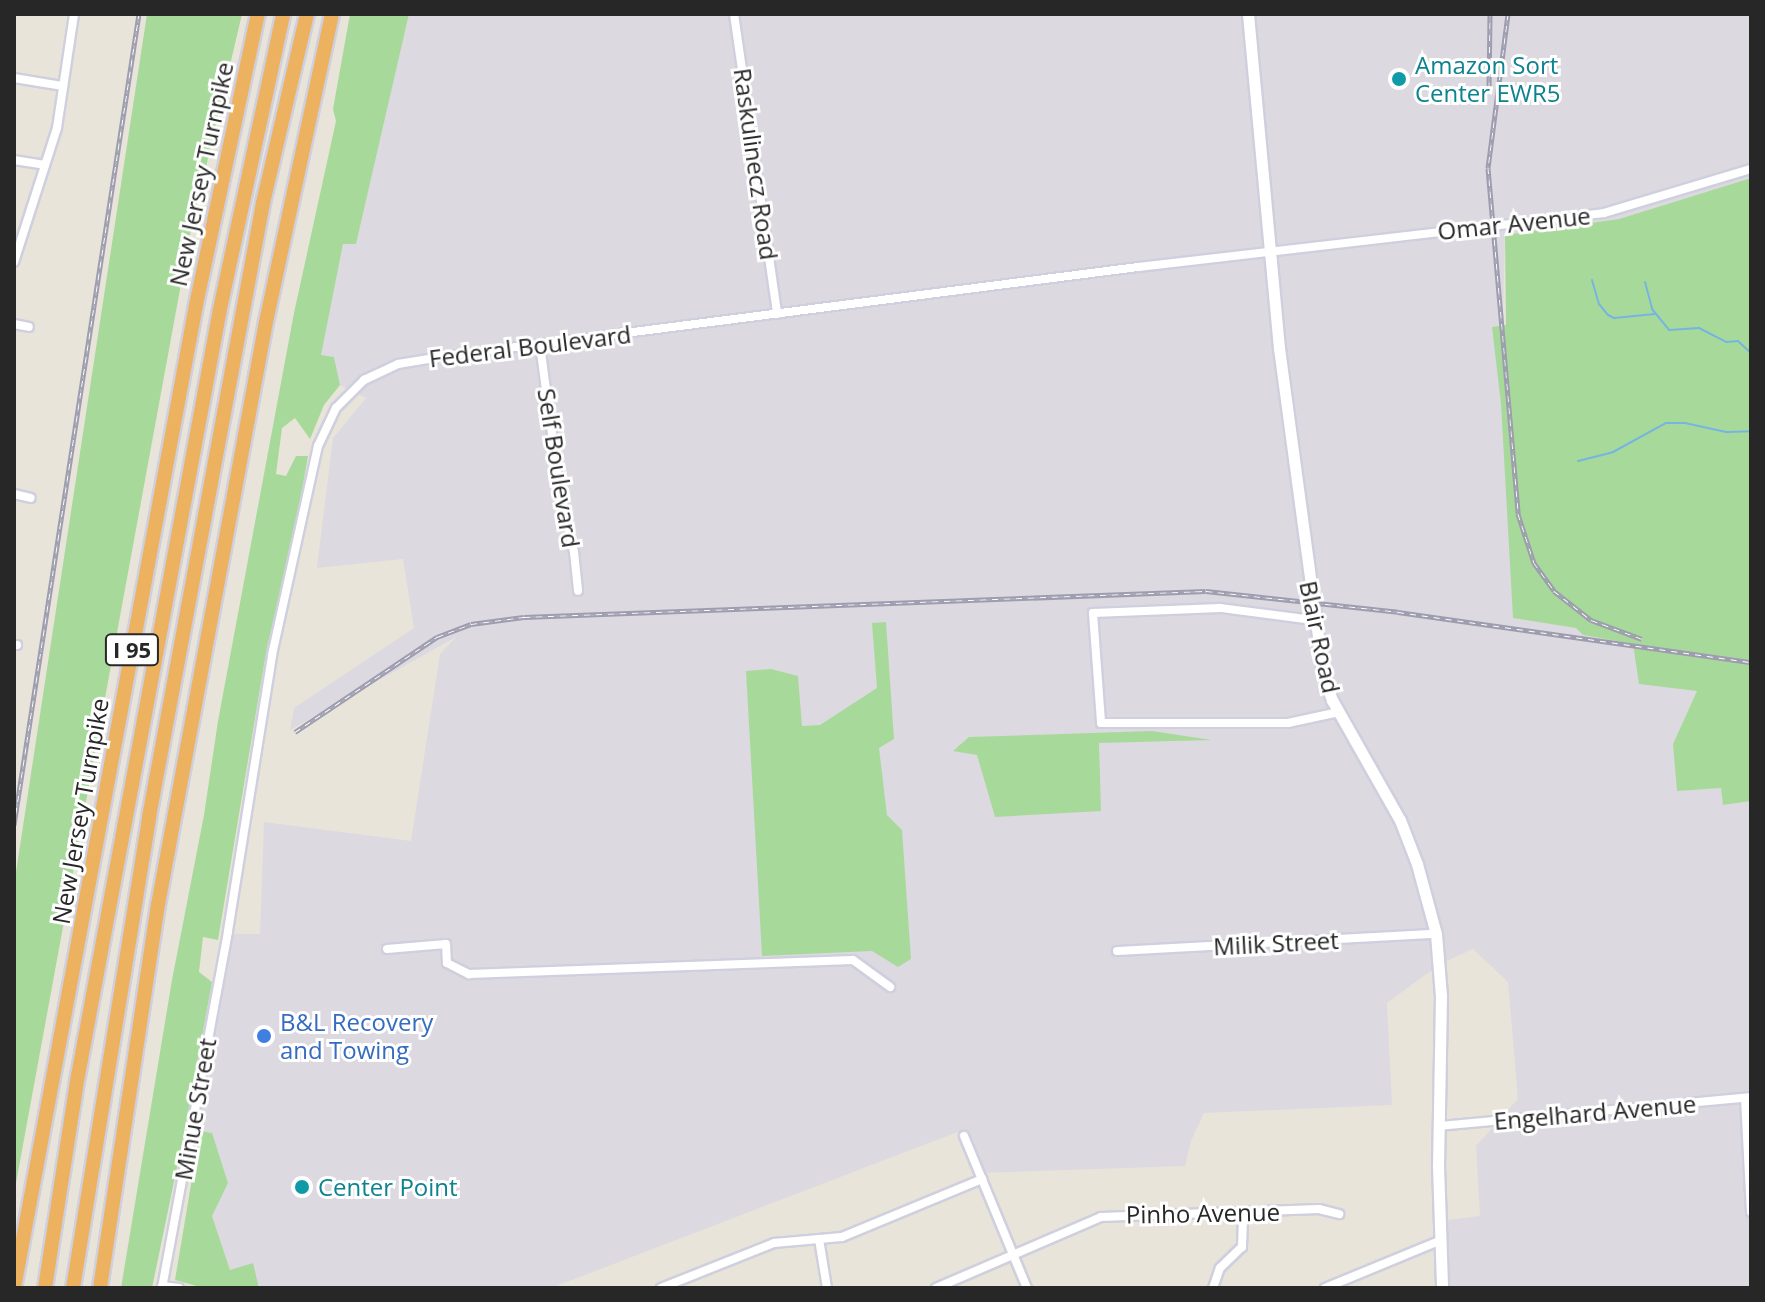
<!DOCTYPE html>
<html>
<head>
<meta charset="utf-8">
<style>
  body { margin:0 }
  #map { position:relative; width:1765px; height:1302px; overflow:hidden; background:#e8e4d9; font-family:"Open Sans",sans-serif }
  div>[style] { position:absolute }
  .industrial>* { inset:0; background:#ddd9e1 }
  .green>* { inset:0; background:#a7da9a }
  .stream>* { height:2px; margin:-1px; padding:0 1px; transform-origin:1px; border-radius:1px; background:#76b4e1 }
  .roads { filter:drop-shadow(2px 0 #cfcfde) drop-shadow(-2px 0 #cfcfde) drop-shadow(0 2px #cfcfde) drop-shadow(0 -2px #cfcfde) }
  .street>* { height:8px; margin:-4px; padding:0 4px; transform-origin:4px; border-radius:4px; background:#fff }
  .secondary>* { height:11px; margin:-5.5px; padding:0 5.5px; transform-origin:5.5px; border-radius:5.5px; background:#fff }
  .highway>* { height:14px; margin:-7px; padding:0 7px; transform-origin:7px; border-radius:7px; background:#edb260 }
  .rail>* { height:5px; margin-top:-2.5px; transform-origin:0; background:repeating-linear-gradient(90deg,#fff 0 6px,#9d9daf 0 12px); box-sizing:border-box; border-block:2px solid #9d9daf }
  .dots>* { width:22px; height:22px; translate:-50% -50%; box-sizing:border-box; border:4px solid #fff; border-radius:50% }
  span { translate:-50% -50%; white-space:nowrap; text-align:center; line-height:1.15; -webkit-text-stroke:6px #fff; paint-order:stroke }
  .shield-label span { padding:2px 6px; background:#fff; border:2px solid; border-radius:6px; -webkit-text-stroke-width:0 }
  .shield-label { font-size:22px; color:#272727; font-weight:700 }
  .culture-label { font-size:24px; color:#0d838f }
  .left { translate:0 -50%; text-align:left }
  .street-label { font-size:24px; color:#272727 }
  .shop-label { font-size:24px; color:#366cbe }
  .frame { position:absolute; inset:0; border:16px solid #272727; pointer-events:none }
</style>
</head>
<body>
<div id="map">
  <div class="industrial">
    <div style="clip-path:polygon(409px 14px,1751px 14px,1751px 178px,1619px 219px,1505px 235px,1501px 404px,1583px 635px,1633px 644px,1697px 691px,1673px 744px,1722px 788px,1724px 805px,1751px 801px,1751px 1288px,1443px 1288px,1439px 1221px,1480px 1216px,1476px 1146px,1518px 1099px,1508px 982px,1473px 949px,1440px 964px,1387px 1003px,1392px 1105px,1204px 1113px,1191px 1141px,1185px 1166px,978px 1173px,960px 1131px,551px 1288px,259px 1288px,260px 1285px,230px 1270px,212px 1216px,212px 1133px,190px 1130px,224px 934px,260px 934px,264px 822px,411px 841px,440px 654px,456px 637px,290px 730px,294px 708px,414px 628px,403px 559px,317px 568px,333px 438px,366px 398px,340px 385px,334px 357px,320px 355px,343px 244px,356px 243px)"></div>
  </div>
  <div class="green">
    <div style="clip-path:polygon(147px 14px,242px 14px,190px 235px,14px 1194px,14px 885px)"></div>
    <div style="clip-path:polygon(350px 14px,409px 14px,356px 244px,343px 244px,321px 355px,334px 357px,340px 385px,324px 405px,310px 439px,295px 418px,282px 428px,276px 474px,286px 476px,296px 456px,308px 456px,294px 535px,267px 647px,218px 940px,203px 937px,199px 972px,212px 982px,186px 1124px,152px 1288px,121px 1288px,172px 980px,204px 815px,218px 721px,294px 313px,336px 121px,333px 109px)"></div>
    <div style="clip-path:polygon(1751px 178px,1751px 801px,1723px 805px,1721px 788px,1677px 791px,1673px 744px,1697px 691px,1639px 684px,1633px 644px,1583px 635px,1576px 628px,1513px 618px,1501px 404px,1492px 327px,1506px 325px,1505px 235px,1619px 219px)"></div>
    <div style="clip-path:polygon(886px 622px,894px 739px,879px 748px,887px 815px,902px 830px,911px 959px,898px 967px,872px 951px,762px 956px,746px 671px,771px 669px,798px 676px,802px 726px,820px 725px,877px 688px,872px 623px)"></div>
    <div style="clip-path:polygon(1152px 731px,1212px 740px,1099px 743px,1101px 811px,995px 817px,977px 755px,953px 751px,969px 737px)"></div>
    <div style="clip-path:polygon(200px 1131px,212px 1133px,228px 1183px,212px 1216px,230px 1270px,253px 1263px,259px 1288px,204px 1288px,175px 1280px)"></div>
  </div>
  <div class="stream">
    <div style="left:1592px;top:280px;width:25px;rotate:74deg"></div>
    <div style="left:1599px;top:304px;width:14px;rotate:51deg"></div>
    <div style="left:1608px;top:315px;width:7px;rotate:27deg"></div>
    <div style="left:1614px;top:318px;width:41px;rotate:-5.6deg"></div>
    <div style="left:1645px;top:282px;width:28px;rotate:75deg"></div>
    <div style="left:1652px;top:309px;width:27px;rotate:51deg"></div>
    <div style="left:1669px;top:330px;width:30px;rotate:-4deg"></div>
    <div style="left:1699px;top:328px;width:31px;rotate:27deg"></div>
    <div style="left:1727px;top:342px;width:11px;rotate:-5deg"></div>
    <div style="left:1738px;top:341px;width:18px;rotate:43deg"></div>
    <div style="left:1578px;top:461px;width:36px;rotate:-14deg"></div>
    <div style="left:1613px;top:452px;width:60px;rotate:-28.7deg"></div>
    <div style="left:1666px;top:423px;width:19px"></div>
    <div style="left:1685px;top:423px;width:42px;rotate:12.4deg"></div>
    <div style="left:1726px;top:432px;width:25px;rotate:-2deg"></div>
  </div>
  <div class="roads">
    <div class="street">
      <div style="left:734px;top:14px;width:303px;rotate:81.8deg"></div>
      <div style="left:14px;top:78px;width:50px;rotate:9.3deg"></div>
      <div style="left:14px;top:160px;width:31px;rotate:9deg"></div>
      <div style="left:14px;top:262px;width:141px;rotate:-72.2deg"></div>
      <div style="left:57px;top:128px;width:115px;rotate:-81.5deg"></div>
      <div style="left:14px;top:324px;width:15px;rotate:11deg"></div>
      <div style="left:540px;top:345px;width:149px;rotate:82.3deg"></div>
      <div style="left:560px;top:493px;width:61px;rotate:76.7deg"></div>
      <div style="left:574px;top:552px;width:39px;rotate:84deg"></div>
      <div style="left:14px;top:494px;width:17px;rotate:13deg"></div>
      <div style="left:1313px;top:620px;width:94px;rotate:-172.6deg"></div>
      <div style="left:1220px;top:608px;width:127px;rotate:177.7deg"></div>
      <div style="left:1093px;top:613px;width:110px;rotate:85.8deg"></div>
      <div style="left:1101px;top:723px;width:187px"></div>
      <div style="left:1288px;top:723px;width:52px;rotate:-12.2deg"></div>
      <div style="left:14px;top:645px;width:3px"></div>
      <div style="left:387px;top:949px;width:59px;rotate:-4.8deg"></div>
      <div style="left:446px;top:944px;width:19px;rotate:87deg"></div>
      <div style="left:447px;top:963px;width:25px;rotate:27deg"></div>
      <div style="left:469px;top:974px;width:384px;rotate:-2.1deg"></div>
      <div style="left:853px;top:960px;width:46px;rotate:36.1deg"></div>
      <div style="left:1117px;top:951px;width:319px;rotate:-3.1deg"></div>
      <div style="left:1745px;top:1098px;width:114px;rotate:87deg"></div>
      <div style="left:1439px;top:1126px;width:313px;rotate:-5.3deg"></div>
      <div style="left:964px;top:1136px;width:165px;rotate:67.5deg"></div>
      <div style="left:819px;top:1239px;width:50px;rotate:80.7deg"></div>
      <div style="left:162px;top:1286px;width:17px;rotate:7deg"></div>
      <div style="left:162px;top:1288px;width:363px;rotate:-79.5deg"></div>
      <div style="left:228px;top:931px;width:279px;rotate:-80.9deg"></div>
      <div style="left:272px;top:655px;width:214px;rotate:-77.6deg"></div>
      <div style="left:318px;top:446px;width:42px;rotate:-64.7deg"></div>
      <div style="left:336px;top:408px;width:40px;rotate:-45deg"></div>
      <div style="left:364px;top:380px;width:38px;rotate:-25deg"></div>
      <div style="left:398px;top:364px;width:50px;rotate:-9.3deg"></div>
      <div style="left:447px;top:356px;width:697px;rotate:-7.34deg"></div>
      <div style="left:1138px;top:267px;width:469px;rotate:-6.6deg"></div>
      <div style="left:1604px;top:213px;width:153px;rotate:-16.7deg"></div>
      <div style="left:661px;top:1288px;width:122px;rotate:-21.7deg"></div>
      <div style="left:774px;top:1243px;width:68px;rotate:-5deg"></div>
      <div style="left:842px;top:1237px;width:152px;rotate:-22.5deg"></div>
      <div style="left:936px;top:1288px;width:180px;rotate:-23.3deg"></div>
      <div style="left:1101px;top:1217px;width:218px;rotate:-2.1deg"></div>
      <div style="left:1319px;top:1209px;width:21px;rotate:14deg"></div>
      <div style="left:1213px;top:1288px;width:21px;rotate:-71deg"></div>
      <div style="left:1220px;top:1268px;width:30px;rotate:-44deg"></div>
      <div style="left:1242px;top:1247px;width:33px;rotate:-88deg"></div>
      <div style="left:1325px;top:1288px;width:123px;rotate:-22.4deg"></div>
    </div>
    <div class="secondary">
      <div style="left:1248px;top:14px;width:335px;rotate:84.7deg"></div>
      <div style="left:1279px;top:348px;width:323px;rotate:82.3deg"></div>
      <div style="left:1322px;top:668px;width:34px;rotate:73deg"></div>
      <div style="left:1332px;top:700px;width:138px;rotate:60.5deg"></div>
      <div style="left:1400px;top:820px;width:47px;rotate:68.9deg"></div>
      <div style="left:1417px;top:864px;width:73px;rotate:74.8deg"></div>
      <div style="left:1436px;top:934px;width:62px;rotate:85.4deg"></div>
      <div style="left:1441px;top:996px;width:169px;rotate:91deg"></div>
      <div style="left:1438px;top:1165px;width:123px;rotate:88.1deg"></div>
    </div>
    <div class="highway">
      <div style="left:14px;top:1288px;width:1000px;rotate:-79.51deg"></div>
      <div style="left:196px;top:305px;width:298px;rotate:-78deg"></div>
      <div style="left:45px;top:1288px;width:215px;rotate:-81.2deg"></div>
      <div style="left:78px;top:1076px;width:780px;rotate:-79.51deg"></div>
      <div style="left:220px;top:309px;width:302px;rotate:-77.9deg"></div>
      <div style="left:73px;top:1288px;width:477px;rotate:-80.8deg"></div>
      <div style="left:149px;top:817px;width:624px;rotate:-79.48deg"></div>
      <div style="left:263px;top:203px;width:194px;rotate:-76.9deg"></div>
      <div style="left:100px;top:1288px;width:387px;rotate:-81.4deg"></div>
      <div style="left:158px;top:905px;width:593px;rotate:-79.51deg"></div>
      <div style="left:266px;top:322px;width:315px;rotate:-77.9deg"></div>
    </div>
  </div>
  <div class="rail">
    <div style="left:1508px;top:14px;width:155px;rotate:97.4deg"></div>
    <div style="left:1488px;top:168px;width:347px;rotate:85deg"></div>
    <div style="left:1518px;top:514px;width:52px;rotate:71.9deg"></div>
    <div style="left:1534px;top:563px;width:34px;rotate:54deg"></div>
    <div style="left:1554px;top:591px;width:47px;rotate:38.1deg"></div>
    <div style="left:1591px;top:620px;width:54px;rotate:20.4deg"></div>
    <div style="left:1489px;top:88px;width:74px;rotate:-89.2deg"></div>
    <div style="left:295px;top:732px;width:171px;rotate:-33.8deg"></div>
    <div style="left:437px;top:637px;width:36px;rotate:-21deg"></div>
    <div style="left:471px;top:624px;width:53px;rotate:-7.5deg"></div>
    <div style="left:524px;top:617px;width:682px;rotate:-2.18deg"></div>
    <div style="left:1206px;top:591px;width:193px;rotate:6.2deg"></div>
    <div style="left:1398px;top:612px;width:357px;rotate:8.1deg"></div>
    <div style="left:14px;top:825px;width:821px;rotate:-81.24deg"></div>
  </div>
  <div class="dots">
    <div style="left:1399px;top:79px;background:#0f9aa8"></div>
    <div style="left:264px;top:1036px;background:#3f7fe0"></div>
    <div style="left:302px;top:1187px;background:#0f9aa8"></div>
  </div>
  <div class="shield-label">
    <span style="left:132px;top:650px">I 95</span>
  </div>
  <div class="culture-label">
    <span class="left" style="left:1415px;top:79px">Amazon Sort<br>Center EWR5</span>
    <span class="left" style="left:318px;top:1187px">Center Point</span>
  </div>
  <div class="street-label">
    <span style="left:756px;top:164px;rotate:82deg">Raskulinecz Road</span>
    <span style="left:201px;top:174px;rotate:-78deg">New Jersey Turnpike</span>
    <span style="left:1514px;top:223px;rotate:-6deg">Omar Avenue</span>
    <span style="left:530px;top:346px;rotate:-7deg">Federal Boulevard</span>
    <span style="left:559px;top:468px;rotate:81deg">Self Boulevard</span>
    <span style="left:1320px;top:637px;rotate:78deg">Blair Road</span>
    <span style="left:80px;top:811px;rotate:-80deg">New Jersey Turnpike</span>
    <span style="left:1276px;top:943px;rotate:-3deg">Milik Street</span>
    <span style="left:195px;top:1109px;rotate:-80deg">Minue Street</span>
    <span style="left:1595px;top:1112px;rotate:-5deg">Engelhard Avenue</span>
    <span style="left:1203px;top:1213px;rotate:-1deg">Pinho Avenue</span>
  </div>
  <div class="shop-label">
    <span class="left" style="left:280px;top:1036px">B&amp;L Recovery<br>and Towing</span>
  </div>
  <div class="frame"></div>
</div>
</body>
</html>
